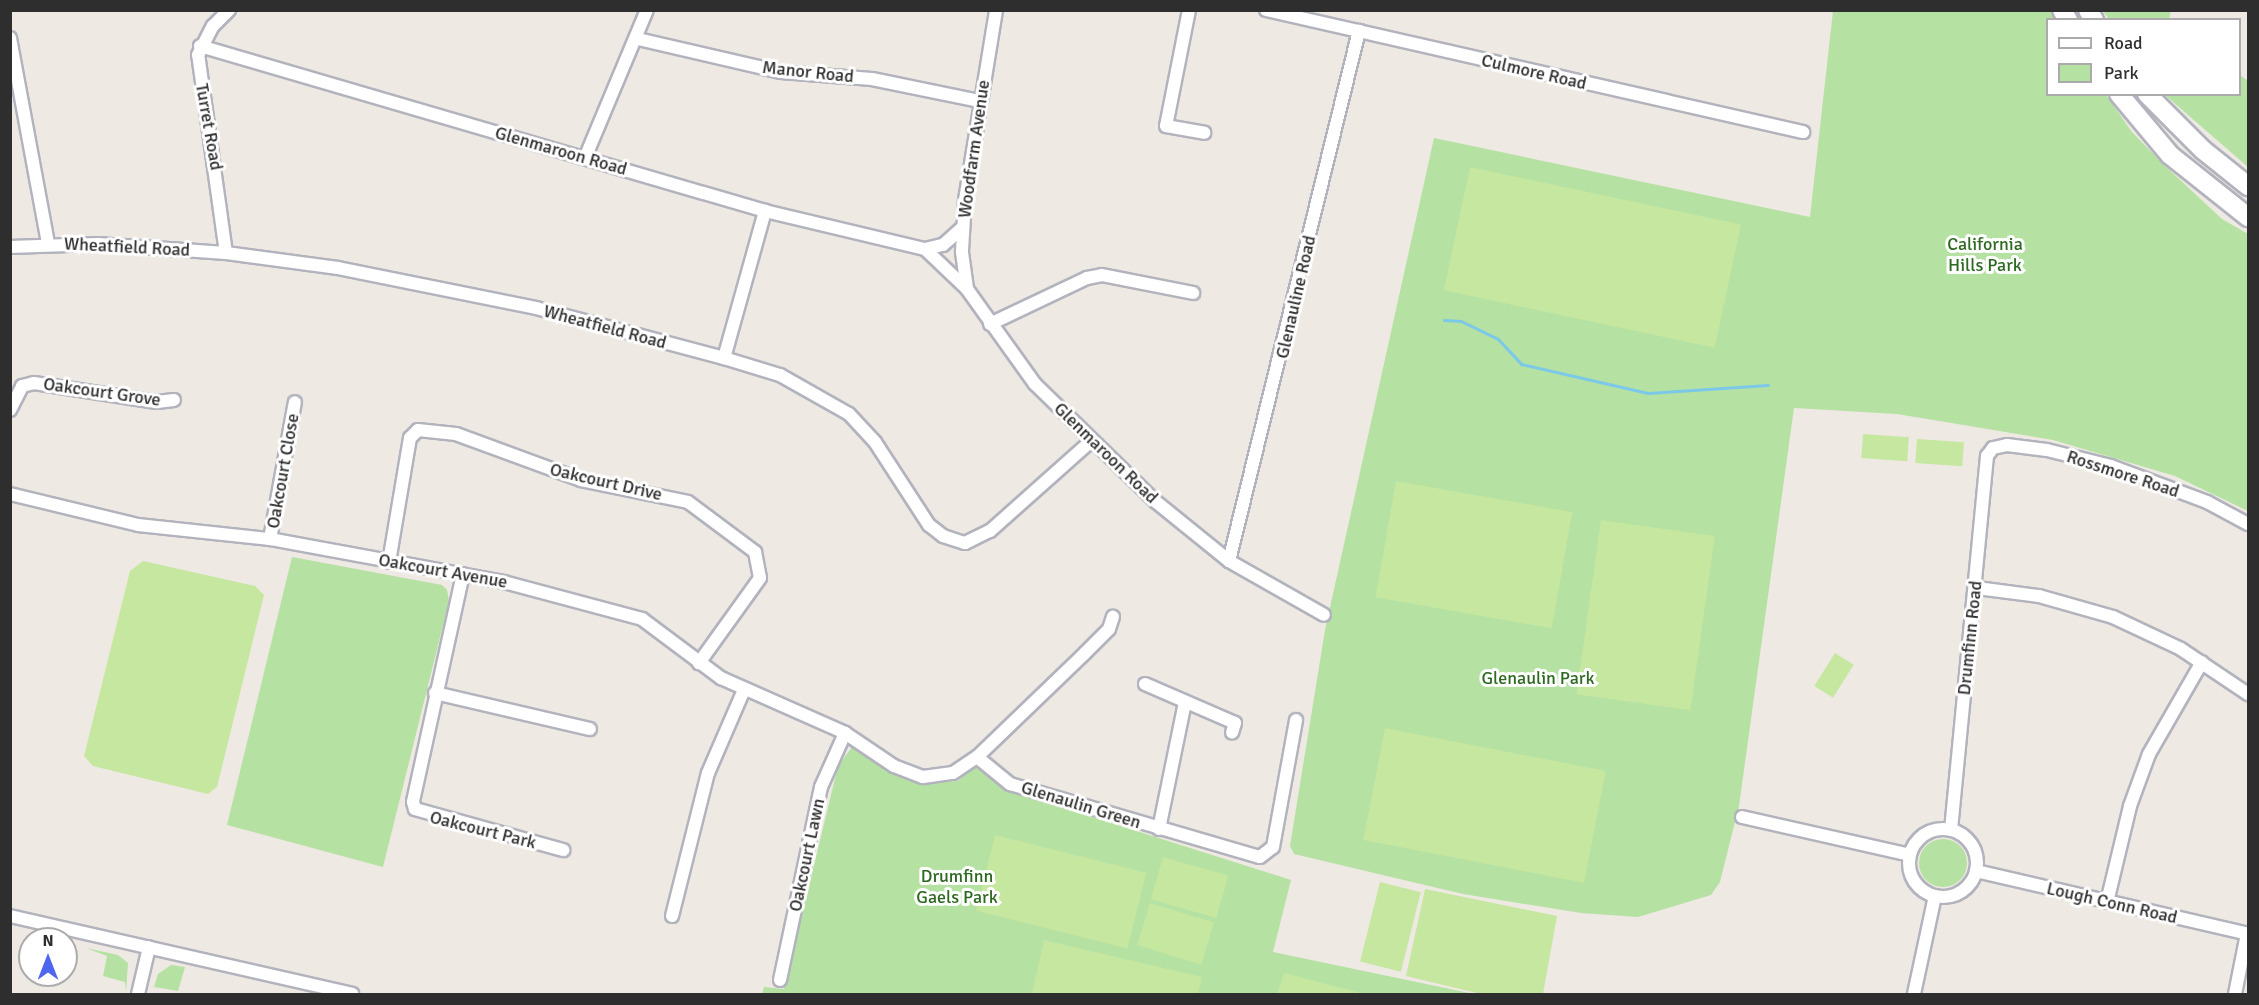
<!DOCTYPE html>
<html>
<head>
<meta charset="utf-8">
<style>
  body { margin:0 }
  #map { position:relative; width:2259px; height:1005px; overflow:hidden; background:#eee9e2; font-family:Signika,sans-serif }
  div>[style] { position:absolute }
  .green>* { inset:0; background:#b5e1a2 }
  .round { border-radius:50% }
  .pitch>* { inset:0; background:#c6e79f; transform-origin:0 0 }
  .stream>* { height:3px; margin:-1.5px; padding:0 1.5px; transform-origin:1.5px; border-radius:1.5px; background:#7cc8e9 }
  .roads { filter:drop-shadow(2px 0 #b2b3bd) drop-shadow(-2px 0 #b2b3bd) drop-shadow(0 2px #b2b3bd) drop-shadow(0 -2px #b2b3bd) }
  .street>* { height:12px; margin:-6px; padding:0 6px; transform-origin:6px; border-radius:6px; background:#fff }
  .street>.ring { margin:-6px; padding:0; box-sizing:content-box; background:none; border:12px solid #fff; border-radius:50% }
  .secondary>* { height:18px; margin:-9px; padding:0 9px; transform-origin:9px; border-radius:9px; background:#fff }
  span { translate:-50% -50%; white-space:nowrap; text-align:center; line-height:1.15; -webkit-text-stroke:6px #fff; paint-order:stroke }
  .street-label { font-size:18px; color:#2e2e2e }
  .park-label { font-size:18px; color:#2d6920 }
  .frame { position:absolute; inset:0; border:12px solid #2e2e2e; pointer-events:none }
  .legend { position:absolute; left:2046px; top:18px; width:195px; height:78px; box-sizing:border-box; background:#fff; border:2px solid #ababab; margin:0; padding:8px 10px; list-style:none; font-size:18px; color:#2e2e2e }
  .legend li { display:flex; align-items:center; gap:12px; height:30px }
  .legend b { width:30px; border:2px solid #ababab }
  .north { position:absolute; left:18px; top:927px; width:60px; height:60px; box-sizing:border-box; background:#fff; border:2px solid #ababab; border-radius:50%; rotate:0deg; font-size:16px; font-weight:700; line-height:24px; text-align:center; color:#2e2e2e }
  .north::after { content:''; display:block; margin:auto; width:21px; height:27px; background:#4d66f0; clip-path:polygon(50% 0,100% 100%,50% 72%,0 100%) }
</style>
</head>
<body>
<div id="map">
  <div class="green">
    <div style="clip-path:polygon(1833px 11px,2050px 11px,2056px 19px,2048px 20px,2048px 94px,2106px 95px,2132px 132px,2163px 164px,2222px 219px,2248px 234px,2248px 511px,2175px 476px,2053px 440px,1897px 414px,1794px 408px,1739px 806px,1720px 882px,1711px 895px,1638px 917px,1581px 913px,1463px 894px,1294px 854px,1290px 846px,1325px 630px,1434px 138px,1810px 217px)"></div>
    <div style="clip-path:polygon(2103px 11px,2171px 11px,2169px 20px,2109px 19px)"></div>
    <div style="clip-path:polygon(2240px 75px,2248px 81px,2248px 167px,2165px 95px,2240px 94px)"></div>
    <div style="clip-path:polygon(292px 557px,442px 585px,447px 590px,449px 601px,383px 867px,227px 825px)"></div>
    <div style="clip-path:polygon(852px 747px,908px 780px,929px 783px,958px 781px,974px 766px,1004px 789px,1291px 880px,1273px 952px,1474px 994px,762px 994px,764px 987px,784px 989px,838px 766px)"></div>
    <div class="round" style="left:1919px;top:839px;width:48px;height:48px"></div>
    <div style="clip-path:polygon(86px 948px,118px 955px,128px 963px,126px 992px,125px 982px,103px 976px,107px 956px)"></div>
    <div style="clip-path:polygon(171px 965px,185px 967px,178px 991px,154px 987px,158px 974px)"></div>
  </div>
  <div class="pitch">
    <div style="left:1470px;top:167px;width:277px;height:126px;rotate:12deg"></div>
    <div style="left:1863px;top:434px;width:46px;height:24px;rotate:4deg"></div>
    <div style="left:1917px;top:439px;width:47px;height:24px;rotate:4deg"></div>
    <div style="left:1396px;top:481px;width:179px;height:118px;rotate:10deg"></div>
    <div style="left:1601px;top:520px;width:115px;height:176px;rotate:8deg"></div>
    <div style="clip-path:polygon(143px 561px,255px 586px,264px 595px,217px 787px,208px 794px,93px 766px,84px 756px,130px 571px)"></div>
    <div style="left:1835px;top:653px;width:22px;height:39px;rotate:32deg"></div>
    <div style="left:1385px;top:728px;width:225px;height:114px;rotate:11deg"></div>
    <div style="left:995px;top:835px;width:156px;height:78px;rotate:14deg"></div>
    <div style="left:1163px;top:857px;width:68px;height:44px;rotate:16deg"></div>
    <div style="left:1380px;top:882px;width:42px;height:82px;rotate:14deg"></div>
    <div style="clip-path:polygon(1425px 889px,1557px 916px,1543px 994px,1481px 994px,1406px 976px)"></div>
    <div style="left:1150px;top:903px;width:67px;height:44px;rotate:17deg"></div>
    <div style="clip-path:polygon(1044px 940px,1202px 977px,1198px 994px,1032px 994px)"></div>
    <div style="clip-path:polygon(1284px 973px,1365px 994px,1277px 994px)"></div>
  </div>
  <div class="stream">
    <div style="left:1444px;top:320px;width:17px;rotate:3deg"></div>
    <div style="left:1461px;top:321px;width:41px;rotate:25.9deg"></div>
    <div style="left:1498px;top:339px;width:34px;rotate:47deg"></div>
    <div style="left:1521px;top:364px;width:130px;rotate:12.9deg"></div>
    <div style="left:1648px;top:393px;width:120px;rotate:-3.8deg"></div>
  </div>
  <div class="roads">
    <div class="street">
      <div style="left:1189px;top:10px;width:118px;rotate:101.2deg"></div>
      <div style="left:1166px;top:126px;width:39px;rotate:10deg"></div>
      <div style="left:1266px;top:10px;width:551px;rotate:12.8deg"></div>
      <div style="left:10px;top:38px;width:209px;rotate:79.5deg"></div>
      <div style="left:638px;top:39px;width:147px;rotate:13deg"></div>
      <div style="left:781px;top:72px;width:91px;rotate:4.4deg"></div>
      <div style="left:872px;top:79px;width:109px;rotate:11.6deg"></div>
      <div style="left:200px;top:46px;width:589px;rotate:16.28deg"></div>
      <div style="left:765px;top:211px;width:164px;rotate:13.4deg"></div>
      <div style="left:925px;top:249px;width:58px;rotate:43.6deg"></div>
      <div style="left:967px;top:289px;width:117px;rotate:54.4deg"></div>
      <div style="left:1035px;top:384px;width:168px;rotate:44.3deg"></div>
      <div style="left:1155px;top:501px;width:95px;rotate:39deg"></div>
      <div style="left:1229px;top:561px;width:109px;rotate:29.6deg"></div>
      <div style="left:585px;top:158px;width:160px;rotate:-67.3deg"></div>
      <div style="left:10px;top:247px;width:88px;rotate:-2deg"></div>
      <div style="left:98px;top:244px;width:128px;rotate:4deg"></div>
      <div style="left:226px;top:253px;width:113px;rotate:7.6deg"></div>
      <div style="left:338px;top:268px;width:202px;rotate:11.4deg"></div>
      <div style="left:536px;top:308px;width:195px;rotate:14.9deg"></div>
      <div style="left:724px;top:358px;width:59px;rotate:16.9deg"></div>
      <div style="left:780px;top:375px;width:79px;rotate:29.5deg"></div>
      <div style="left:849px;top:414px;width:38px;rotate:47deg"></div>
      <div style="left:875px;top:442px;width:99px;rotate:57deg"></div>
      <div style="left:929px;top:525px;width:18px;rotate:38deg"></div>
      <div style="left:943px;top:536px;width:23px;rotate:18deg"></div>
      <div style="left:965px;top:543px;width:28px;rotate:-26deg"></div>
      <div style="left:990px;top:531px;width:135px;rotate:-41.7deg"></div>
      <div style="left:925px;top:249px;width:18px;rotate:-13deg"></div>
      <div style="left:943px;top:245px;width:27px;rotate:-42deg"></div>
      <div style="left:226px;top:253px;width:200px;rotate:-98deg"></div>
      <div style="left:198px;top:55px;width:33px;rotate:-63deg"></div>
      <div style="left:213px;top:26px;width:23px;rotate:-45deg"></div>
      <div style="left:967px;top:288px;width:37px;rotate:-98deg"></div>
      <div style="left:962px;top:251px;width:51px;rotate:-86.6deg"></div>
      <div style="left:965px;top:200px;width:193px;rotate:-80.7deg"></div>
      <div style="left:990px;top:324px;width:107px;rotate:-25.4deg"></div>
      <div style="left:1087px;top:278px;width:15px;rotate:-11deg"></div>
      <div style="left:1102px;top:275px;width:93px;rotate:11.2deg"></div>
      <div style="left:724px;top:358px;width:153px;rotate:-74.4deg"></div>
      <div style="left:10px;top:410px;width:27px;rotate:-63deg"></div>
      <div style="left:22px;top:386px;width:12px;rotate:-14deg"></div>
      <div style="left:34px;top:383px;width:124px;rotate:8.8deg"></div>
      <div style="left:157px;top:402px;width:17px;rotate:-7deg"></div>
      <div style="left:10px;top:494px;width:132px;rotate:13.6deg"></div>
      <div style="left:138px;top:525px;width:133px;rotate:6.1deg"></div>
      <div style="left:270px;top:539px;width:238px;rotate:10.4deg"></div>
      <div style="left:504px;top:582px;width:143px;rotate:15deg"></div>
      <div style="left:642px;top:619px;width:99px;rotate:36.8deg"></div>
      <div style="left:721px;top:678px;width:136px;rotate:23.9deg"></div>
      <div style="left:845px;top:733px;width:59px;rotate:34deg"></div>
      <div style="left:894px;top:766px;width:31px;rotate:21deg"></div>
      <div style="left:923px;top:777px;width:30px;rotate:-8deg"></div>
      <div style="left:953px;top:773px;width:29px;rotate:-34deg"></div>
      <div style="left:977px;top:757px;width:150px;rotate:-43.9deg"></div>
      <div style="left:1085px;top:653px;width:34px;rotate:-45deg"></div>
      <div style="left:1109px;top:629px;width:13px;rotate:-72deg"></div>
      <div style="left:270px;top:539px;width:139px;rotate:-79.7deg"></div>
      <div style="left:1229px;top:561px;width:546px;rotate:-76.22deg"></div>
      <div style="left:389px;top:562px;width:126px;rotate:-80.4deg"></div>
      <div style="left:410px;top:438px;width:11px;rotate:-45deg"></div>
      <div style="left:418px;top:430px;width:38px;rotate:6deg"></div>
      <div style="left:456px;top:434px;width:133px;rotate:20.2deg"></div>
      <div style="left:581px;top:480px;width:109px;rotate:11.6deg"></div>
      <div style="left:688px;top:502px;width:84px;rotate:36.7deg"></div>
      <div style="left:755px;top:552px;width:26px;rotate:79deg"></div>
      <div style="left:760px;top:578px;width:105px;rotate:125.7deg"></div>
      <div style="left:463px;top:574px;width:233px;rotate:102.4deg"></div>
      <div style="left:413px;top:802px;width:7px;rotate:74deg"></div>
      <div style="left:415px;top:809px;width:154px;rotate:15.5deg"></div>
      <div style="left:1977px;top:588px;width:63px;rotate:7.4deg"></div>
      <div style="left:2039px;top:596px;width:77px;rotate:15.8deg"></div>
      <div style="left:2113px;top:617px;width:75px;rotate:25.2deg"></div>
      <div style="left:2181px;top:649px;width:81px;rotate:33.9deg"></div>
      <div style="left:1145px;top:684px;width:98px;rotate:23.4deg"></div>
      <div style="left:1235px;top:723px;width:10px;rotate:107deg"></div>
      <div style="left:435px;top:693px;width:159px;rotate:13.1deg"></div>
      <div style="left:977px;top:757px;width:43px;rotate:39.3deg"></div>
      <div style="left:1010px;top:784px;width:260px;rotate:16.3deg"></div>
      <div style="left:1260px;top:857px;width:16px;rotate:-38deg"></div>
      <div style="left:1273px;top:847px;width:129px;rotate:-79.7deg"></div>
      <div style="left:1742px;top:817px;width:172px;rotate:12.7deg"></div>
      <div style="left:1159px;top:829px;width:130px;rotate:-78.4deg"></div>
      <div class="ring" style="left:1909px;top:829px;width:56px;height:56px"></div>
      <div style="left:1951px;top:830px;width:376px;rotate:-84.5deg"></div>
      <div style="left:1987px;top:456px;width:10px;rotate:-53deg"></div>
      <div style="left:1993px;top:448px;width:14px;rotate:-12deg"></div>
      <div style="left:2007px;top:445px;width:40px;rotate:7.1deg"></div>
      <div style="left:2047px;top:450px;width:66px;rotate:14deg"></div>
      <div style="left:2111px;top:466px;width:103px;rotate:20.6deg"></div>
      <div style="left:2207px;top:502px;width:47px;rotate:28.2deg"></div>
      <div style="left:1976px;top:871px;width:279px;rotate:13deg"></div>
      <div style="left:2107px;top:902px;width:99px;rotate:-76.5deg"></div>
      <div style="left:2130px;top:806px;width:55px;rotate:-69.9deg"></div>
      <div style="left:2149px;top:754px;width:106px;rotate:-60.1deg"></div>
      <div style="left:10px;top:916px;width:351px;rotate:12.8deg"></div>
      <div style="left:672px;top:916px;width:147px;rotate:-75.9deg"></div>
      <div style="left:708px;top:773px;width:90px;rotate:-66.6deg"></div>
      <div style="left:780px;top:980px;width:197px;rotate:-78deg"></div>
      <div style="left:821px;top:787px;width:59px;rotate:-66deg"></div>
      <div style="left:138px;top:994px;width:48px;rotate:-76.8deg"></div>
      <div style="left:1914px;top:994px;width:100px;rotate:-77.9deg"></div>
      <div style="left:2235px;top:994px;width:61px;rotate:-78.7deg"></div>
    </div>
    <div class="secondary">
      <div style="left:2062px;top:10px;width:12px;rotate:59deg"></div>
      <div style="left:2088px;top:10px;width:12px;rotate:59deg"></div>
      <div style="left:2119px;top:94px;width:80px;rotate:50.1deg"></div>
      <div style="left:2170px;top:155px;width:100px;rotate:38.5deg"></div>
      <div style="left:2147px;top:94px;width:79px;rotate:45deg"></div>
      <div style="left:2203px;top:150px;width:58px;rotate:38.7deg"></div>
    </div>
  </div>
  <div class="street-label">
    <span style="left:808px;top:72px;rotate:6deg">Manor Road</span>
    <span style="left:1534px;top:72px;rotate:13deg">Culmore Road</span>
    <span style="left:209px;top:127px;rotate:80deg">Turret Road</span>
    <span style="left:974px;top:149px;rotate:-82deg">Woodfarm Avenue</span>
    <span style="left:561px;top:151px;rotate:16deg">Glenmaroon Road</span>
    <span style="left:127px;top:247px;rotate:3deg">Wheatfield Road</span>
    <span style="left:1296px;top:297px;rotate:-77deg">Glenauline Road</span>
    <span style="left:605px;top:327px;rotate:15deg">Wheatfield Road</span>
    <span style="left:102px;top:392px;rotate:8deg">Oakcourt Grove</span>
    <span style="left:1106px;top:453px;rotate:44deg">Glenmaroon Road</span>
    <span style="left:283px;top:471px;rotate:-80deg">Oakcourt Close</span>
    <span style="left:2123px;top:474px;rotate:18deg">Rossmore Road</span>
    <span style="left:606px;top:482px;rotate:13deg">Oakcourt Drive</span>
    <span style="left:443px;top:571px;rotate:10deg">Oakcourt Avenue</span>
    <span style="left:1970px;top:638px;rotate:-84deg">Drumfinn Road</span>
    <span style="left:1081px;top:805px;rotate:17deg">Glenaulin Green</span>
    <span style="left:483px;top:830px;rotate:14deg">Oakcourt Park</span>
    <span style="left:807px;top:855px;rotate:-78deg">Oakcourt Lawn</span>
    <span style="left:2112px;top:903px;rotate:13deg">Lough Conn Road</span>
  </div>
  <div class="park-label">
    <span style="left:1985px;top:255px">California<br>Hills Park</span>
    <span style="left:1538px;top:678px">Glenaulin Park</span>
    <span style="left:957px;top:887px">Drumfinn<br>Gaels Park</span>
  </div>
  <div class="frame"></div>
  <ul class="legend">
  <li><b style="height:8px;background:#fff"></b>Road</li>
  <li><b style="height:16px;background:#b5e1a2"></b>Park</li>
  </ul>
  <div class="north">N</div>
</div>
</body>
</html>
